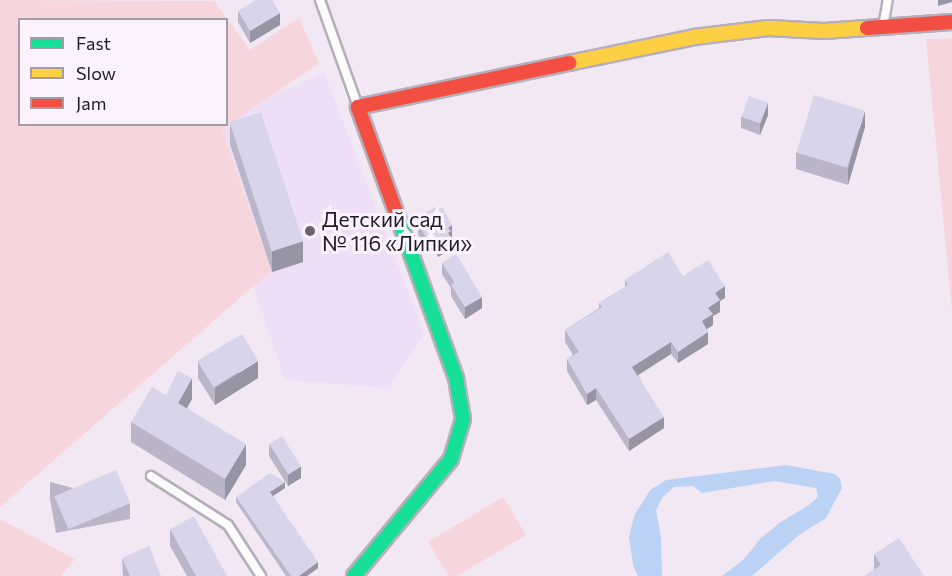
<!DOCTYPE html>
<html>
<head>
<meta charset="utf-8">
<style>
  body { margin:0 }
  #map { position:relative; width:952px; height:576px; overflow:hidden; background:#f1e8f4; font-family:Commissioner,sans-serif }
  div>[style] { position:absolute }
  .built>* { inset:0; background:#efdff6 }
  .green>* { inset:0; background:#f6d6dc }
  .water>* { inset:0; background:#bcd2f4 }
  .roads { filter:drop-shadow(2px 0 #b6afb9) drop-shadow(-2px 0 #b6afb9) drop-shadow(0 2px #b6afb9) drop-shadow(0 -2px #b6afb9) }
  .lane>* { height:8px; margin:-4px; padding:0 4px; transform-origin:4px; border-radius:4px; background:#fdfcfd }
  .fast>* { height:14px; margin:-7px; padding:0 7px; transform-origin:7px; border-radius:7px; background:#16e098 }
  .slow>* { height:14px; margin:-7px; padding:0 7px; transform-origin:7px; border-radius:7px; background:#ffcf43 }
  .jam>* { height:14px; margin:-7px; padding:0 7px; transform-origin:7px; border-radius:7px; background:#f24e42 }
  .wall>* { inset:0; background:#bab6c8 }
  .shaded-wall>* { inset:0; background:#9794a3 }
  .building>* { inset:0; background:#d8d4e9; transform-origin:0 0 }
  .dots>* { width:16px; height:16px; translate:-50% -50%; box-sizing:border-box; border:3px solid #faf3fd; border-radius:50% }
  span { translate:-50% -50%; white-space:nowrap; text-align:center; line-height:1.15; -webkit-text-stroke:6px #faf3fd; paint-order:stroke }
  .poi-label { font-size:21px; color:#211b24 }
  .left { translate:0 -50%; text-align:left }
  .legend { position:absolute; left:18px; top:18px; width:210px; height:108px; box-sizing:border-box; background:#faf3fd; border:2px solid #a39da6; margin:0; padding:8px 10px; list-style:none; font-size:18px; color:#211b24 }
  .legend li { display:flex; align-items:center; gap:12px; height:30px }
  .legend b { width:30px; border:2px solid #a39da6 }
</style>
</head>
<body>
<div id="map">
  <div class="built">
    <div style="clip-path:polygon(324px 72px,424px 333px,389px 388px,285px 380px,200px 128px,226px 124px,227px 116px)"></div>
  </div>
  <div class="green">
    <div style="clip-path:polygon(evenodd,0 0,214px 1px,250px 50px,299px 18px,319px 63px,222px 129px,271px 271px,0 507px,0 0,20px 20px,226px 20px,226px 124px,20px 124px,20px 20px)"></div>
    <div style="clip-path:polygon(952px 38px,952px 311px,926px 39px)"></div>
    <div style="clip-path:polygon(503px 497px,526px 535px,457px 576px,449px 576px,428px 542px)"></div>
    <div style="clip-path:polygon(0 519px,75px 559px,61px 576px,0 576px)"></div>
  </div>
  <div class="water">
    <div style="clip-path:polygon(786px 465px,835px 474px,840px 479px,842px 488px,826px 518px,799px 535px,752px 576px,722px 576px,743px 560px,761px 538px,779px 523px,809px 505px,818px 497px,816px 488px,774px 481px,702px 493px,693px 486px,674px 487px,662px 498px,656px 510px,661px 537px,662px 576px,638px 576px,633px 565px,629px 537px,634px 516px,650px 490px,666px 480px)"></div>
  </div>
  <div class="roads">
    <div class="lane">
      <div style="left:320px;top:0;width:114px;rotate:70.4deg"></div>
      <div style="left:883px;top:27px;width:27px;rotate:-80deg"></div>
      <div style="left:151px;top:476px;width:91px;rotate:32.5deg"></div>
      <div style="left:228px;top:525px;width:61px;rotate:57.1deg"></div>
    </div>
    <div class="fast">
      <div style="left:354px;top:576px;width:152px;rotate:-50.3deg"></div>
      <div style="left:451px;top:459px;width:42px;rotate:-73.3deg"></div>
      <div style="left:463px;top:419px;width:42px;rotate:-99.7deg"></div>
      <div style="left:456px;top:378px;width:173px;rotate:-109.9deg"></div>
    </div>
    <div class="slow">
      <div style="left:569px;top:63px;width:128px;rotate:-11.7deg"></div>
      <div style="left:694px;top:37px;width:75px;rotate:-6.9deg"></div>
      <div style="left:768px;top:28px;width:56px;rotate:3.1deg"></div>
      <div style="left:824px;top:31px;width:43px;rotate:-4deg"></div>
    </div>
    <div class="jam">
      <div style="left:867px;top:28px;width:85px;rotate:-4deg"></div>
      <div style="left:397px;top:215px;width:115px;rotate:-109.9deg"></div>
      <div style="left:358px;top:107px;width:216px;rotate:-11.8deg"></div>
    </div>
  </div>
  <div class="wall">
    <div style="clip-path:polygon(238px 11px,280px 25px,250px 43px,238px 22px)"></div>
    <div style="clip-path:polygon(768px 115px,760px 135px,741px 128px,741px 117px)"></div>
    <div style="clip-path:polygon(230px 123px,303px 262px,272px 272px,230px 144px)"></div>
    <div style="clip-path:polygon(865px 127px,848px 185px,796px 169px,796px 152px)"></div>
    <div style="clip-path:polygon(437px 210px,452px 237px,451px 238px,451px 249px,438px 257px,432px 249px,427px 252px,418px 234px,418px 222px,422px 220px,422px 215px)"></div>
    <div style="clip-path:polygon(442px 263px,482px 308px,465px 319px,451px 296px,451px 288px,442px 274px)"></div>
    <div style="clip-path:polygon(683px 276px,725px 298px,720px 301px,720px 312px,713px 316px,713px 325px,707px 329px,708px 344px,678px 363px,671px 354px,638px 375px,664px 428px,629px 451px,596px 400px,587px 405px,567px 371px,567px 359px,573px 355px,565px 342px,565px 330px,599px 308px,599px 303px,625px 287px,625px 280px)"></div>
    <div style="clip-path:polygon(198px 361px,258px 378px,215px 405px,198px 378px)"></div>
    <div style="clip-path:polygon(192px 399px,187px 408px,246px 465px,225px 500px,131px 442px,131px 422px)"></div>
    <div style="clip-path:polygon(269px 444px,301px 478px,288px 486px,269px 456px)"></div>
    <div style="clip-path:polygon(50px 482px,130px 503px,130px 519px,56px 533px,50px 499px)"></div>
    <div style="clip-path:polygon(285px 488px,273px 496px,318px 568px,307px 576px,286px 576px,236px 502px,236px 497px)"></div>
    <div style="clip-path:polygon(170px 529px,227px 576px,187px 576px,170px 546px)"></div>
    <div style="clip-path:polygon(874px 554px,924px 576px,874px 570px)"></div>
    <div style="clip-path:polygon(122px 558px,161px 576px,123px 576px)"></div>
  </div>
  <div class="shaded-wall">
    <div style="clip-path:polygon(938px 0,952px 0,952px 2px,938px 6px)"></div>
    <div style="clip-path:polygon(280px 13px,280px 25px,250px 43px,250px 31px)"></div>
    <div style="clip-path:polygon(768px 103px,768px 115px,760px 135px,760px 124px)"></div>
    <div style="clip-path:polygon(865px 111px,865px 127px,848px 185px,848px 168px)"></div>
    <div style="clip-path:polygon(452px 225px,452px 237px,451px 238px,451px 249px,438px 257px,438px 245px,448px 228px)"></div>
    <div style="clip-path:polygon(432px 237px,432px 249px,427px 252px,427px 240px)"></div>
    <div style="clip-path:polygon(303px 241px,303px 262px,272px 272px,272px 251px)"></div>
    <div style="clip-path:polygon(725px 286px,725px 298px,720px 301px,720px 312px,713px 316px,713px 325px,702px 332px,702px 321px,715px 293px)"></div>
    <div style="clip-path:polygon(482px 297px,482px 308px,465px 319px,465px 307px)"></div>
    <div style="clip-path:polygon(708px 332px,708px 344px,678px 363px,678px 352px)"></div>
    <div style="clip-path:polygon(671px 342px,671px 354px,632px 379px,632px 367px)"></div>
    <div style="clip-path:polygon(258px 361px,258px 378px,215px 405px,215px 388px)"></div>
    <div style="clip-path:polygon(192px 378px,192px 399px,178px 424px,178px 403px)"></div>
    <div style="clip-path:polygon(596px 388px,596px 400px,587px 405px,587px 394px)"></div>
    <div style="clip-path:polygon(664px 417px,664px 428px,629px 451px,629px 439px)"></div>
    <div style="clip-path:polygon(246px 444px,246px 465px,225px 500px,225px 479px)"></div>
    <div style="clip-path:polygon(301px 466px,301px 478px,288px 486px,288px 475px)"></div>
    <div style="clip-path:polygon(285px 482px,285px 488px,270px 498px,270px 492px)"></div>
    <div style="clip-path:polygon(318px 562px,318px 568px,307px 576px,299px 576px)"></div>
  </div>
  <div class="building">
    <div style="clip-path:polygon(255px 0,272px 0,280px 13px,250px 31px,238px 11px)"></div>
    <div style="left:814px;top:95px;width:53px;height:60px;rotate:17deg"></div>
    <div style="left:749px;top:96px;width:20px;height:22px;rotate:20deg"></div>
    <div style="left:261px;top:112px;width:136px;height:33px;rotate:72deg"></div>
    <div style="clip-path:polygon(435px 207px,437px 210px,442px 207px,452px 225px,448px 228px,451px 231px,448px 233px,451px 237px,438px 245px,432px 237px,427px 240px,418px 222px,424px 218px,422px 215px)"></div>
    <div style="clip-path:polygon(668px 252px,683px 276px,708px 260px,725px 286px,715px 293px,720px 300px,708px 308px,713px 314px,702px 321px,708px 332px,678px 352px,671px 342px,632px 367px,664px 417px,629px 439px,596px 388px,587px 394px,580px 382px,567px 359px,579px 352px,565px 330px,602px 307px,599px 303px,628px 285px,625px 280px)"></div>
    <div style="clip-path:polygon(456px 254px,482px 297px,465px 307px,451px 285px,454px 282px,442px 263px)"></div>
    <div style="left:242px;top:334px;width:31px;height:52px;rotate:59deg"></div>
    <div style="clip-path:polygon(178px 371px,192px 378px,178px 403px,246px 444px,225px 479px,131px 422px,152px 387px,166px 395px)"></div>
    <div style="left:282px;top:436px;width:36px;height:15px;rotate:58deg"></div>
    <div style="left:116px;top:470px;width:36px;height:67px;rotate:67deg"></div>
    <div style="clip-path:polygon(270px 473px,285px 482px,270px 492px,318px 562px,299px 576px,291px 576px,236px 497px)"></div>
    <div style="clip-path:polygon(194px 516px,227px 576px,196px 576px,170px 529px)"></div>
    <div style="clip-path:polygon(899px 538px,924px 576px,864px 576px,881px 565px,874px 554px)"></div>
    <div style="clip-path:polygon(149px 546px,161px 576px,130px 576px,122px 558px)"></div>
  </div>
  <div class="dots">
    <div style="left:310px;top:231px;background:#6a636d"></div>
  </div>
  <div class="poi-label">
    <span class="left" style="left:322px;top:231px">Детский сад<br>№ 116 «Липки»</span>
  </div>
  <ul class="legend">
  <li><b style="height:8px;background:#16e098"></b>Fast</li>
  <li><b style="height:8px;background:#ffcf43"></b>Slow</li>
  <li><b style="height:8px;background:#f24e42"></b>Jam</li>
  </ul>
</div>
</body>
</html>
